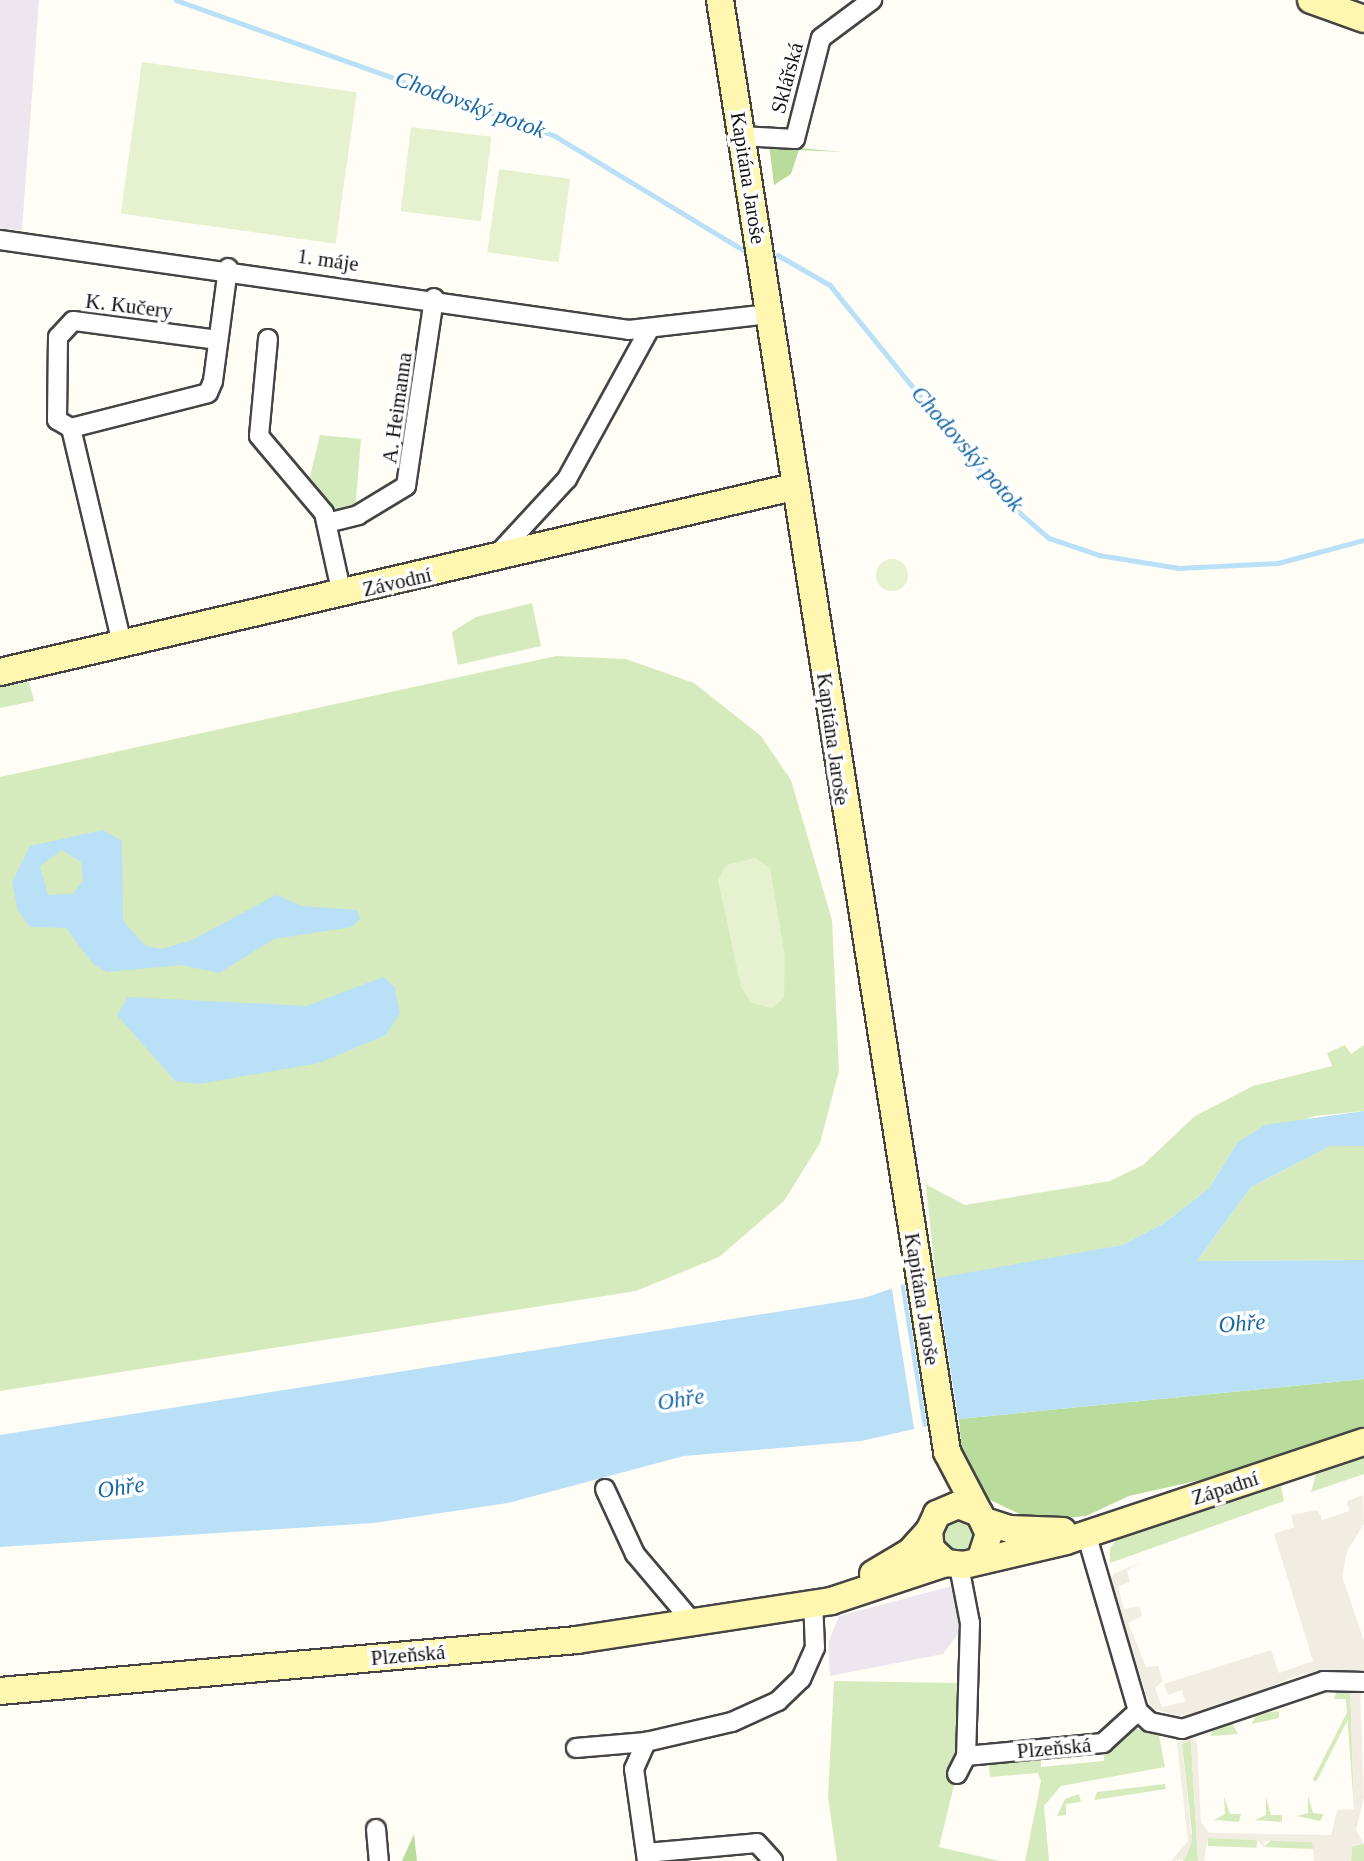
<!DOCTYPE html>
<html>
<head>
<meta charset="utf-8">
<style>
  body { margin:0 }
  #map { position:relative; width:1364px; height:1861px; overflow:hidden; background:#fffdf5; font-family:"Times New Roman",serif }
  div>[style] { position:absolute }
  .industrial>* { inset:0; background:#eee6ef }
  .green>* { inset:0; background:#d5ebbd; transform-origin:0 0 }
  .forest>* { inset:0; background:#b9dc9c }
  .pitch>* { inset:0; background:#e6f2cf; transform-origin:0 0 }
  .round { border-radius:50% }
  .plaza>* { inset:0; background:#f1ede2 }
  .water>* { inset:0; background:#b9e0f7 }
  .pier>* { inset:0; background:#fffdf5; transform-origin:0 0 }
  .stream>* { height:4.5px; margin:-2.25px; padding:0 2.25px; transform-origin:2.25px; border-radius:2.25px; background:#b9e0f7 }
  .roads { filter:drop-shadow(2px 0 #444) drop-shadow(-2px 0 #444) drop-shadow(0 2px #444) drop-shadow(0 -2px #444) }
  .street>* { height:18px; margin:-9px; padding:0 9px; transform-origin:9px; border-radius:9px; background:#fff }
  .secondary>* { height:26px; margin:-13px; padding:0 13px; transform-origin:13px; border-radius:13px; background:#fff6b0 }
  span { translate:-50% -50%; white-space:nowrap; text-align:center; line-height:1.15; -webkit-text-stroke:7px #fff; paint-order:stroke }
  .street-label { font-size:21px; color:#111 }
  .water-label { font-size:23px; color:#1768a6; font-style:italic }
</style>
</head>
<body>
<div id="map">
  <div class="industrial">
    <div style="clip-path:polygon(0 0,39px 0,22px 230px,0 229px)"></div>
    <div style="clip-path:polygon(956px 1585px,966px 1623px,943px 1654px,830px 1676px,828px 1643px,839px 1616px)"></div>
  </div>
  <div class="green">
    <div style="clip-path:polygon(320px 435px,361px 439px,355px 511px,331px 511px,308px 485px)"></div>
    <div style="clip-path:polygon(532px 603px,541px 646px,458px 665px,452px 632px,476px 617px)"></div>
    <div style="clip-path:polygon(556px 656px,626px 659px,694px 683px,761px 736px,791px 780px,832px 920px,839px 1071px,820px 1143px,784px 1201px,719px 1257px,636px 1291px,0 1391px,0 777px)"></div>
    <div style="clip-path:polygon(29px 682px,34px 701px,0 708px,0 686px)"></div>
    <div style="clip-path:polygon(1345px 1045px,1351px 1054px,1364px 1045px,1364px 1111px,1315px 1116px,1238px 1142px,1209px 1188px,1163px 1224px,1122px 1245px,936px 1281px,925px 1176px,927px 1185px,965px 1205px,1110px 1181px,1143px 1165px,1195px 1116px,1253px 1086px,1332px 1066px,1327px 1053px)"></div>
    <div style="clip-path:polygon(1330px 1146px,1364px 1146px,1364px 1260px,1197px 1261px,1251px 1187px)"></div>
    <div style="clip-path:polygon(1364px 1455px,1364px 1474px,1311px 1492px,1317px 1471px)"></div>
    <div style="clip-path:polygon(1281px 1486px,1284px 1501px,1110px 1563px,1110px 1548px,1118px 1538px)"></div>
    <div style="clip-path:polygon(961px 1515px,978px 1530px,969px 1553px,945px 1551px,940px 1528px)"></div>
    <div style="clip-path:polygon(834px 1681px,959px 1683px,955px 1781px,939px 1847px,1000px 1861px,837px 1861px,828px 1797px)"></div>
    <div style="clip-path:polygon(1350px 1686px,1354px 1809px,1346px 1699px,1334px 1699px,1338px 1687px)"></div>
    <div style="left:1360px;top:1687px;width:4px;height:104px;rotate:27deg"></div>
    <div style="clip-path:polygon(1279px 1711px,1279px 1718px,1252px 1724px,1256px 1714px)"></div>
    <div style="clip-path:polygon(1232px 1723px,1238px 1734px,1211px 1736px,1213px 1729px)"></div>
    <div style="clip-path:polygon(1127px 1726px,1159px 1736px,1165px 1767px,1061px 1786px,1044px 1806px,1049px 1861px,1025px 1861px,1041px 1781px,1038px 1773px,990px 1777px,989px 1764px,1041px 1755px,1041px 1767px,1104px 1761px,1103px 1743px)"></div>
    <div style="clip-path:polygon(1191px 1740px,1198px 1861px,1183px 1861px,1192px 1833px,1182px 1744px)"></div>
    <div style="clip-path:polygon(1165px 1784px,1166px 1789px,1094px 1800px,1097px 1792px)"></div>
    <div style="clip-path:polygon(1079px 1794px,1081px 1802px,1066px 1804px,1066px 1815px,1057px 1816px,1065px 1799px)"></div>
    <div style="clip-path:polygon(1308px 1795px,1313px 1813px,1324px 1814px,1320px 1821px,1297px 1816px,1308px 1813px)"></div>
    <div style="clip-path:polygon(1224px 1796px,1230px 1814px,1241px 1814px,1239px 1822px,1214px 1820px,1225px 1814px)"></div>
    <div style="clip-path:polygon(1266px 1797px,1271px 1815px,1282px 1815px,1282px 1822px,1255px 1820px,1266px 1815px)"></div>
    <div style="left:1208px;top:1838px;width:49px;height:8px;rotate:2deg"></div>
    <div style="clip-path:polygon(1271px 1840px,1312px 1842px,1314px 1849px,1264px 1847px)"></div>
    <div style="clip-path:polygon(1364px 1844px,1364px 1861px,1351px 1861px,1352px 1846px)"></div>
  </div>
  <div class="forest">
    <div style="clip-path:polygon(769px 144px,787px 147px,843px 152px,799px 150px,791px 174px,774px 185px)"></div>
    <div style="clip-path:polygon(1364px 1379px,1364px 1426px,1209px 1478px,1129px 1496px,1086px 1516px,1034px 1521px,982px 1496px,962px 1455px,959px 1419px)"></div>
    <div style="clip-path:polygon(414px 1834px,417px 1861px,401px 1861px,402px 1861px)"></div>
  </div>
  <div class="pitch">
    <div style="left:142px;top:62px;width:217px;height:153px;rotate:8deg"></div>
    <div style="left:411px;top:127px;width:81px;height:85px;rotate:7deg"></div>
    <div style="left:499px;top:169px;width:72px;height:84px;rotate:8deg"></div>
    <div class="round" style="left:876px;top:559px;width:32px;height:32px"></div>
    <div style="clip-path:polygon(755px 858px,770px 868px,785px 956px,784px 998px,772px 1008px,752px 1003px,741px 987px,718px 880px,726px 865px)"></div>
  </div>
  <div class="plaza">
    <div style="clip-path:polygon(1363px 1495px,1364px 1524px,1347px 1551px,1342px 1576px,1364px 1641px,1364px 1672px,1301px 1674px,1189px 1719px,1151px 1708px,1110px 1585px,1113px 1574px,1141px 1562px,1127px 1570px,1130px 1582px,1118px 1587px,1124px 1609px,1139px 1606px,1142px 1616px,1128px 1623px,1146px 1667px,1158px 1666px,1163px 1681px,1155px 1688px,1162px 1707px,1185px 1702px,1182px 1690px,1168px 1695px,1164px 1684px,1271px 1650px,1279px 1673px,1313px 1661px,1274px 1534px,1294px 1527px,1291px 1515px,1318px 1510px,1322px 1520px,1349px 1511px,1347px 1501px)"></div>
    <div style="clip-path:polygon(1350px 1686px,1360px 1687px,1364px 1797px,1356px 1830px,1364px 1844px,1352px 1845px,1351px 1861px,1314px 1861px,1312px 1842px,1265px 1841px,1264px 1847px,1257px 1840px,1208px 1838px,1204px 1861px,1198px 1861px,1191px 1740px,1182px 1744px,1192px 1842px,1185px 1859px,1171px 1861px,1188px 1841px,1177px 1743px,1191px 1735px,1197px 1743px,1201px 1822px,1209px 1833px,1331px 1835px,1337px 1810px,1354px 1809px)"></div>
  </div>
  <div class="water">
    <div style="clip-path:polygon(evenodd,103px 830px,122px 841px,123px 921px,146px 946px,162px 949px,192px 940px,276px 895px,302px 906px,357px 910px,360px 919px,352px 927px,274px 939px,219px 973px,181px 965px,107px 972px,93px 964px,66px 928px,30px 927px,18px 911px,12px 882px,30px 846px,103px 830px,62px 850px,81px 862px,83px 881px,72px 894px,48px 895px,40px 866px,62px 850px)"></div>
    <div style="clip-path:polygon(383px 977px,395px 987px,400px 1013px,386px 1035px,319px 1063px,199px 1084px,175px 1081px,117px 1015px,128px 997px,307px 1006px)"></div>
    <div style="clip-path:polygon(1364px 1111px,1364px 1146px,1330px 1146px,1251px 1187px,1197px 1261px,1364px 1260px,1364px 1379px,959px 1419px,861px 1441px,684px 1456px,508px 1503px,374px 1523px,0 1547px,0 1435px,864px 1298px,905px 1284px,1122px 1245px,1163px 1224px,1209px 1188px,1238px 1142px,1265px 1125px)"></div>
  </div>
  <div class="pier">
    <div style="left:936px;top:1278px;width:146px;height:32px;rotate:81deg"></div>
    <div style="left:900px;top:1282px;width:150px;height:9px;rotate:81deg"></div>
  </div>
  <div class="stream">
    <div style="left:176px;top:0;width:403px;rotate:19.7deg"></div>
    <div style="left:555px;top:136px;width:222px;rotate:31.2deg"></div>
    <div style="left:778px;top:255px;width:60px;rotate:30deg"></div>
    <div style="left:830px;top:285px;width:276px;rotate:50.9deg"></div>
    <div style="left:1004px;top:499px;width:60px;rotate:40.9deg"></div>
    <div style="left:1049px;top:538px;width:53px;rotate:18.8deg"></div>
    <div style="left:1099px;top:555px;width:81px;rotate:9.2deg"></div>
    <div style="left:1179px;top:568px;width:99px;rotate:-2.9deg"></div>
    <div style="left:1278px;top:563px;width:89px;rotate:-15deg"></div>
  </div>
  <div class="roads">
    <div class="street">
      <div style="left:741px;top:136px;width:54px;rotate:3.2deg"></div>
      <div style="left:795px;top:139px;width:104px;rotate:-75.6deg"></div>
      <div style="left:821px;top:38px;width:64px;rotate:-36.7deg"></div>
      <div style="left:0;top:240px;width:635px;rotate:8.14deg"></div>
      <div style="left:629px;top:330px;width:141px;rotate:-6.5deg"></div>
      <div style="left:268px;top:339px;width:97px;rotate:95.3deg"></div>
      <div style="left:259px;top:436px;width:101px;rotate:49.8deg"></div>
      <div style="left:324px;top:513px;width:84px;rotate:77.6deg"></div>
      <div style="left:218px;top:340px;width:146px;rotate:-172.5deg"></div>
      <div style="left:73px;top:321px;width:22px;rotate:133deg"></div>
      <div style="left:58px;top:337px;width:83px;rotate:90.7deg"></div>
      <div style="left:57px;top:420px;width:16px;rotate:30deg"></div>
      <div style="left:71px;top:428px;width:141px;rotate:-14.3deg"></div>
      <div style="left:208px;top:393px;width:13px;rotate:-67deg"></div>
      <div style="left:213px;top:381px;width:114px;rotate:-82.4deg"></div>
      <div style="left:71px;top:428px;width:222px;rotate:76.7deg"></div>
      <div style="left:327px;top:523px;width:32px;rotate:-14deg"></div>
      <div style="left:358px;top:515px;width:56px;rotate:-31.1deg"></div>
      <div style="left:406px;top:486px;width:190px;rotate:-81.5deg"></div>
      <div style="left:495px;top:557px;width:106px;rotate:-47.3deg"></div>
      <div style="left:567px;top:479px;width:170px;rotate:-61.2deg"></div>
      <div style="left:605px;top:1489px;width:72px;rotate:65.2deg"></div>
      <div style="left:635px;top:1554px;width:85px;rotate:49.8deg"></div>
      <div style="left:1086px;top:1533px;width:185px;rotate:73.7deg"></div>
      <div style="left:959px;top:1566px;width:58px;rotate:79.1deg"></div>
      <div style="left:970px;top:1623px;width:133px;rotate:91.7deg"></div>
      <div style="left:966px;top:1756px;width:138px;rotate:-5.4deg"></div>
      <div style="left:1103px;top:1743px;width:47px;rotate:-42.4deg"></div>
      <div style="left:1138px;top:1711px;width:16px;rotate:43deg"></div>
      <div style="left:1150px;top:1722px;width:33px;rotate:12deg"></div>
      <div style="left:1182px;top:1729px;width:150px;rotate:-18.7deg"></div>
      <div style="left:1324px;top:1681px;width:40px;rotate:1.4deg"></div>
      <div style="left:576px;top:1748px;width:70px;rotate:-4.9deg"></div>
      <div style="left:957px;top:1774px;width:20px;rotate:-63deg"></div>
      <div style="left:376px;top:1829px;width:32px;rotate:85deg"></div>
      <div style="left:646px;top:1853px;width:111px;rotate:-5.1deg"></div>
      <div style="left:757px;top:1843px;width:24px;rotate:48deg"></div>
      <div style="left:647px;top:1861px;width:93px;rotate:-98deg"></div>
      <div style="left:634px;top:1769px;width:30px;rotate:-66deg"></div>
      <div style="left:646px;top:1742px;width:88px;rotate:-13.1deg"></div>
      <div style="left:732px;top:1722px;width:51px;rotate:-24.5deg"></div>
      <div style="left:778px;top:1701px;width:32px;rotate:-44deg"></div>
      <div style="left:801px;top:1679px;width:34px;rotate:-66deg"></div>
      <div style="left:815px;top:1648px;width:48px;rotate:-92.4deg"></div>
    </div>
    <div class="secondary">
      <div style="left:720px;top:0;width:1470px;rotate:81.11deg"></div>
      <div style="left:947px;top:1452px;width:69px;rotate:62.3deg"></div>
      <div style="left:1311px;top:0;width:56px;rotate:19.7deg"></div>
      <div style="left:0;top:672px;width:814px;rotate:-13.13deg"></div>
      <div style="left:985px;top:1521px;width:26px;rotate:18deg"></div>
      <div style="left:1010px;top:1529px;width:53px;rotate:2.2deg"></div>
      <div style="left:981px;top:1558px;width:25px;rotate:-72deg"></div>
      <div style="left:989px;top:1534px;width:23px;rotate:-115deg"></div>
      <div style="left:979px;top:1513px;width:22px;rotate:-159deg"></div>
      <div style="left:958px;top:1505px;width:23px;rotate:157deg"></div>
      <div style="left:937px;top:1514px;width:19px;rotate:115deg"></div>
      <div style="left:929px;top:1531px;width:18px;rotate:84deg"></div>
      <div style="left:931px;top:1549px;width:21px;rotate:43deg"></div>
      <div style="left:946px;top:1563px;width:18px;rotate:6deg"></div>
      <div style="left:964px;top:1565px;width:105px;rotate:-13.2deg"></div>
      <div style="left:1066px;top:1541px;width:314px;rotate:-18.4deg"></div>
      <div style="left:873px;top:1574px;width:43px;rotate:-30.7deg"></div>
      <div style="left:910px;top:1552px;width:28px;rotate:-48deg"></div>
      <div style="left:0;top:1691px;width:579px;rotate:-5.05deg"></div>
      <div style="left:577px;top:1640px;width:257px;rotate:-8.7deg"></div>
      <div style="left:831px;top:1601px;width:121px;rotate:-18.3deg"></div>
    </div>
  </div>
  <div class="street-label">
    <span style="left:787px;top:78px;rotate:-75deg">Sklářská</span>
    <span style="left:748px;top:178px;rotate:81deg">Kapitána Jaroše</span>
    <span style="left:328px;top:260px;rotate:8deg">1. máje</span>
    <span style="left:129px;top:306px;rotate:7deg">K. Kučery</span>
    <span style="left:397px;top:408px;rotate:-82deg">A. Heimanna</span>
    <span style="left:397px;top:582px;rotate:-13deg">Závodní</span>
    <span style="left:833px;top:739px;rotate:82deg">Kapitána Jaroše</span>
    <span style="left:922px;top:1299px;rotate:81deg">Kapitána Jaroše</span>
    <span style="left:1225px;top:1488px;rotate:-18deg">Západní</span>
    <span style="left:408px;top:1655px;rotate:-5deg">Plzeňská</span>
    <span style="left:1054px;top:1748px;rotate:-5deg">Plzeňská</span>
  </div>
  <div class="water-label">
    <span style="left:470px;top:105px;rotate:20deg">Chodovský potok</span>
    <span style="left:967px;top:449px;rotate:49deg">Chodovský potok</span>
    <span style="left:1242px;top:1324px;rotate:-4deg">Ohře</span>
    <span style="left:681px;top:1400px;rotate:-9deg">Ohře</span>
    <span style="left:121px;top:1488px;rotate:-8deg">Ohře</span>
  </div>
</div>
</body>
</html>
